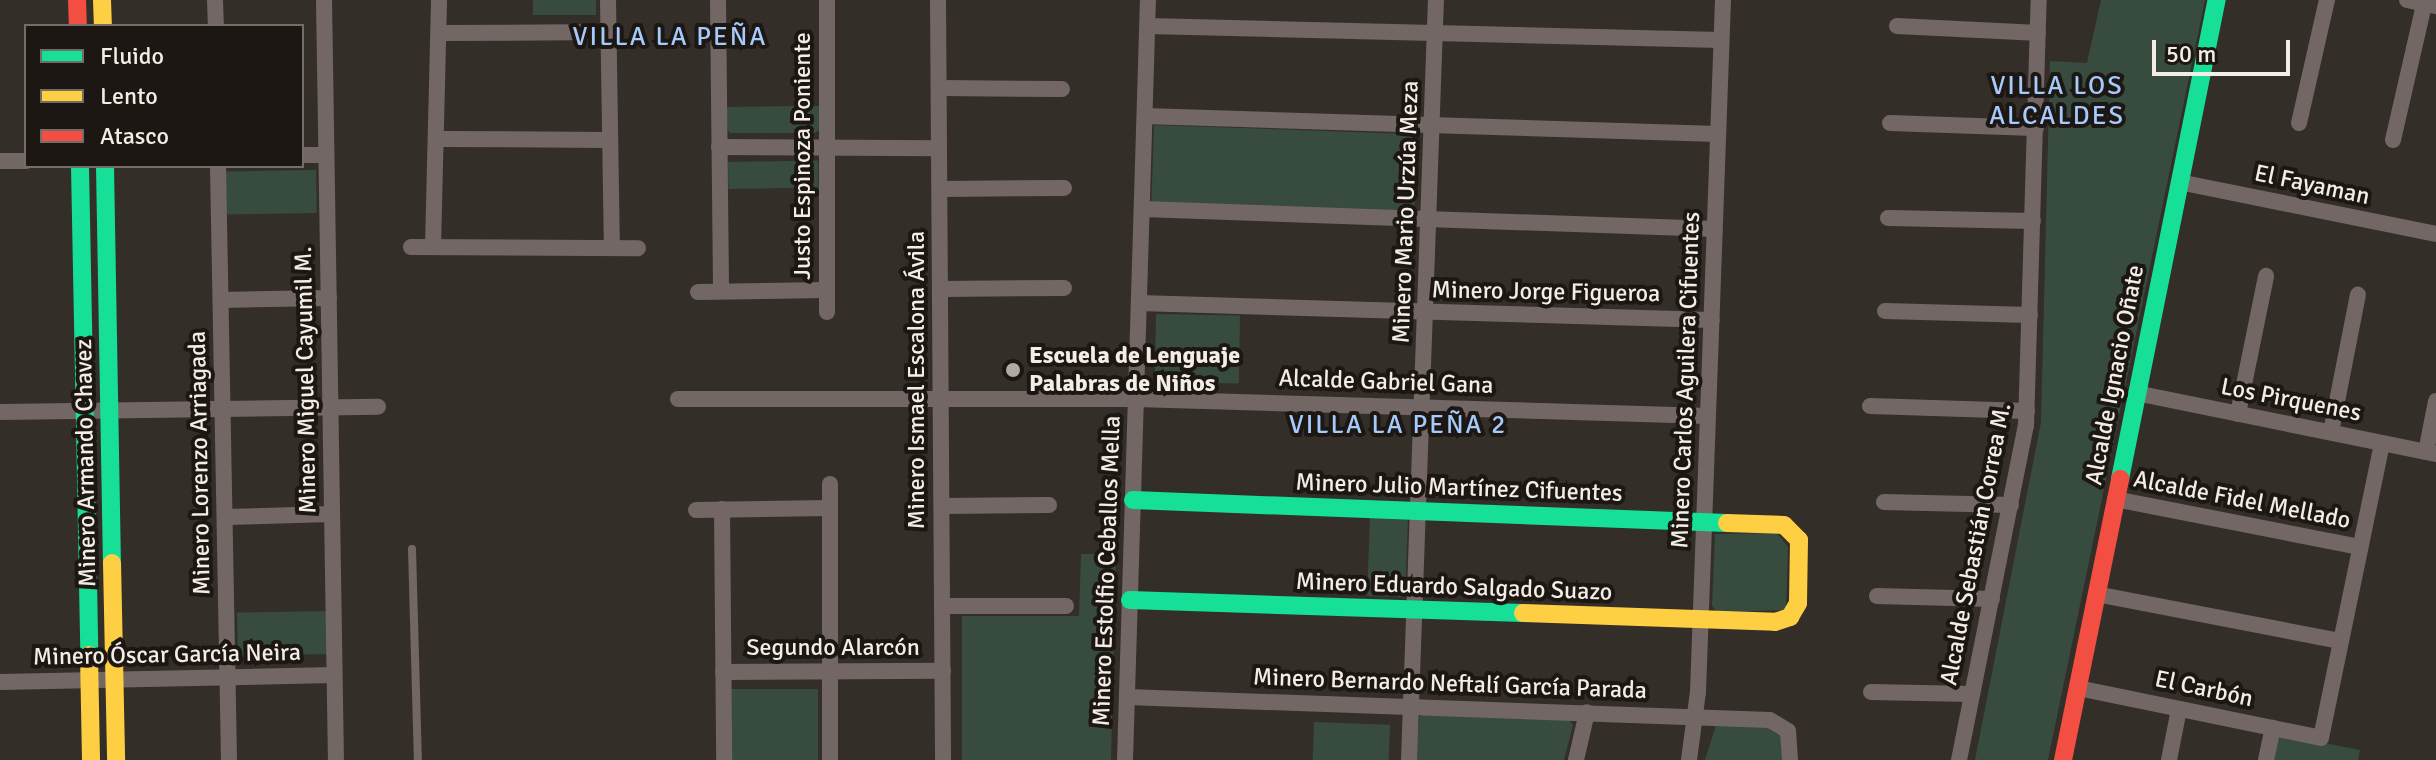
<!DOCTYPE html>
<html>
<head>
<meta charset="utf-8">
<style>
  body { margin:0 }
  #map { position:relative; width:2436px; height:760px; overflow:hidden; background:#342e29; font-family:Signika,sans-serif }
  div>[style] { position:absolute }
  .green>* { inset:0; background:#374b3f; transform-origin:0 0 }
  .lane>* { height:8px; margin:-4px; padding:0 4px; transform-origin:4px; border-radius:4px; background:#736765 }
  .street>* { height:16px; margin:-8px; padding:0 8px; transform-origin:8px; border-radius:8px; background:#736765 }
  .fast>* { height:18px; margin:-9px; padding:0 9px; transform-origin:9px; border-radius:9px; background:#16e098 }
  .slow>* { height:18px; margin:-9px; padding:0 9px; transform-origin:9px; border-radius:9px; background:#ffcf43 }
  .jam>* { height:18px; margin:-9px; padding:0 9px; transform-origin:9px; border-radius:9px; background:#f24e42 }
  .dots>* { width:22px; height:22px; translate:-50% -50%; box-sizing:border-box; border:4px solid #1c1712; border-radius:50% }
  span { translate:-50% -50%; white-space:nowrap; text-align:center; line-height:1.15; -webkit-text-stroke:8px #1c1712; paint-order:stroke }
  .street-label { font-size:24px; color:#f4ede6 }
  .poi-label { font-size:24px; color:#f4ede6; font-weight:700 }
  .left { translate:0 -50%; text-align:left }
  .neighbourhood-label { font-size:26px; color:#a5cafb; letter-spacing:2px }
  .legend { position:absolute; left:24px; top:24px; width:280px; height:144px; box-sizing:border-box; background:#1c1712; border:2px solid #726d67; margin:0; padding:10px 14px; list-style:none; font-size:24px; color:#f4ede6 }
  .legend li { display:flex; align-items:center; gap:16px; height:40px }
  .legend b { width:40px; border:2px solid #726d67 }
  .scale { position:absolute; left:2152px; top:40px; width:138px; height:36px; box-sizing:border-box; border:4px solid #f4ede6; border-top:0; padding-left:10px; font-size:24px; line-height:28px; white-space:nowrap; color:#f4ede6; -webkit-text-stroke:6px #1c1712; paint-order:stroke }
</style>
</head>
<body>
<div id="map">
  <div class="green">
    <div style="left:533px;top:0;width:63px;height:15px"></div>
    <div style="clip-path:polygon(2101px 0,2205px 0,2048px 760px,1975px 760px,2041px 422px,2050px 61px,2087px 63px)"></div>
    <div style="clip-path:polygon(820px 106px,820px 130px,815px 133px,730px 133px,726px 128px,725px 107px)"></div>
    <div style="left:1154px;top:125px;width:263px;height:79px;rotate:2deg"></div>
    <div style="left:728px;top:162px;width:90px;height:27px;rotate:-1deg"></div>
    <div style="left:316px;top:170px;width:43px;height:93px;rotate:89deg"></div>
    <div style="left:1156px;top:314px;width:84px;height:68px;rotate:1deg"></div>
    <div style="left:1370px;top:516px;width:38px;height:80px;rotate:2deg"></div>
    <div style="clip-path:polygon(1777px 533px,1788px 547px,1786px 610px,1717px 612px,1712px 606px,1715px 534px)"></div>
    <div style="clip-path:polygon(1081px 554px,1116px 554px,1111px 760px,962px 760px,962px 616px,1079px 616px)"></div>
    <div style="left:330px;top:611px;width:43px;height:93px;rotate:89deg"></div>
    <div style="left:730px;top:689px;width:88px;height:71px"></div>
    <div style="clip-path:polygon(1426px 712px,1568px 718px,1573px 725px,1564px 760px,1416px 760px,1419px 717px)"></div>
    <div style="left:1314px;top:722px;width:76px;height:38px;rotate:2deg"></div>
    <div style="clip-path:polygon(1717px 722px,1780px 727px,1784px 760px,1705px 760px)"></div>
    <div style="clip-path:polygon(2284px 735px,2360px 750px,2358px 760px,2272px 760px,2276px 739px)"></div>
  </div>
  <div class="lane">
    <div style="left:412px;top:549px;width:211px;rotate:88.4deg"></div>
  </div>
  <div class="street">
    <div style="left:215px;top:0;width:26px;rotate:88deg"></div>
    <div style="left:324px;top:0;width:760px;rotate:89.1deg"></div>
    <div style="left:608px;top:0;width:248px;rotate:89.1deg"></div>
    <div style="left:718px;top:0;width:291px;rotate:89.4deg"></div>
    <div style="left:827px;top:0;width:312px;rotate:90deg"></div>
    <div style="left:938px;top:0;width:760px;rotate:89.62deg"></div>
    <div style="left:2407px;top:0;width:30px;rotate:12deg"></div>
    <div style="left:1148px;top:26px;width:573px;rotate:1.4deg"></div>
    <div style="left:1897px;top:26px;width:141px;rotate:2.8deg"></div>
    <div style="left:439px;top:33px;width:169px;rotate:-0.3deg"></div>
    <div style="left:939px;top:88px;width:123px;rotate:0.5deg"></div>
    <div style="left:1145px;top:116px;width:573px;rotate:1.8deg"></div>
    <div style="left:1890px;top:123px;width:146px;rotate:2deg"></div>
    <div style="left:2299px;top:123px;width:126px;rotate:-77.2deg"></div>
    <div style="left:440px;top:139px;width:168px;rotate:0.3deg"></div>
    <div style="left:2393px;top:140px;width:144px;rotate:-77.1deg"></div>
    <div style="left:719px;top:147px;width:220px;rotate:0.3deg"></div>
    <div style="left:302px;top:155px;width:24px"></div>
    <div style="left:0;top:161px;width:26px"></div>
    <div style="left:218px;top:166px;width:594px;rotate:88.94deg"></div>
    <div style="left:2179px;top:182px;width:262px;rotate:11.4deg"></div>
    <div style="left:940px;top:189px;width:124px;rotate:-0.5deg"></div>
    <div style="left:1142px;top:209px;width:573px;rotate:2deg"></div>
    <div style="left:1888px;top:218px;width:145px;rotate:1.2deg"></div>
    <div style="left:411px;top:247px;width:227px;rotate:0.3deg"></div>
    <div style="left:433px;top:247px;width:247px;rotate:-88.6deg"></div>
    <div style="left:940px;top:289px;width:124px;rotate:-0.5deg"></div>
    <div style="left:698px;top:292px;width:129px;rotate:-0.9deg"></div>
    <div style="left:221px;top:300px;width:108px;rotate:-1.1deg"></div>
    <div style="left:1139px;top:303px;width:573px;rotate:1.7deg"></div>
    <div style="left:1885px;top:311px;width:145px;rotate:1.6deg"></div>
    <div style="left:2136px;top:393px;width:306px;rotate:11.5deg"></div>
    <div style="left:678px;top:399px;width:458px"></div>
    <div style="left:1136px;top:399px;width:572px;rotate:1.7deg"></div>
    <div style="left:1870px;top:406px;width:157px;rotate:1.8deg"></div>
    <div style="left:0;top:412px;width:378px;rotate:-0.8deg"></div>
    <div style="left:2238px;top:414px;width:141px;rotate:-78.5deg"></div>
    <div style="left:2331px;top:432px;width:140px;rotate:-78.9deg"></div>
    <div style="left:2426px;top:452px;width:52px;rotate:-78.9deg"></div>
    <div style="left:830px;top:484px;width:276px;rotate:90deg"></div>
    <div style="left:2115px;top:499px;width:250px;rotate:11.1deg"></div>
    <div style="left:1884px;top:502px;width:127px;rotate:1.4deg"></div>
    <div style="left:942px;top:506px;width:107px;rotate:-0.5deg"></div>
    <div style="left:722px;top:509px;width:251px;rotate:89.5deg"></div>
    <div style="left:696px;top:510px;width:134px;rotate:-0.9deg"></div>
    <div style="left:225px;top:517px;width:107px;rotate:-1.6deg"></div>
    <div style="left:2096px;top:594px;width:249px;rotate:10.9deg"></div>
    <div style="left:1877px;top:596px;width:115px;rotate:1.5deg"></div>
    <div style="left:942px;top:606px;width:124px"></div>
    <div style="left:723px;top:672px;width:220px;rotate:-0.3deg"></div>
    <div style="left:0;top:682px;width:334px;rotate:-1.2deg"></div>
    <div style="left:2078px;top:688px;width:248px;rotate:11.6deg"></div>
    <div style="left:2321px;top:738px;width:301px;rotate:-78.3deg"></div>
    <div style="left:1871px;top:692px;width:101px;rotate:1.1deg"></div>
    <div style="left:1127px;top:697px;width:643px;rotate:2.05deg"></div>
    <div style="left:1770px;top:720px;width:21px;rotate:31deg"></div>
    <div style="left:1788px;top:731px;width:29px;rotate:86deg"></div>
    <div style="left:1125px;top:760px;width:760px;rotate:-88.27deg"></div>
    <div style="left:1409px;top:760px;width:760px;rotate:-87.97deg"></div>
    <div style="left:1576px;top:760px;width:49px;rotate:-77.1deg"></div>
    <div style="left:1689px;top:760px;width:69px;rotate:-82.5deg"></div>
    <div style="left:1698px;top:692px;width:692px;rotate:-87.93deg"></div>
    <div style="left:1959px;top:760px;width:341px;rotate:-78.7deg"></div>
    <div style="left:2026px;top:426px;width:426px;rotate:-88.3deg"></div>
    <div style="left:2169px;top:760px;width:52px;rotate:-78.9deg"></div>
    <div style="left:2266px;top:760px;width:33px;rotate:-78deg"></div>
  </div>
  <div class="fast">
    <div style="left:80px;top:166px;width:489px;rotate:88.9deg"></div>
    <div style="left:105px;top:166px;width:397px;rotate:89deg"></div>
    <div style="left:2120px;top:479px;width:489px;rotate:-78.6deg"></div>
    <div style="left:1133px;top:500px;width:594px;rotate:2.22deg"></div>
    <div style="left:1130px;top:600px;width:393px;rotate:1.9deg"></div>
  </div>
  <div class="slow">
    <div style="left:102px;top:0;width:26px;rotate:88deg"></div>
    <div style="left:112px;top:563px;width:197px;rotate:88.8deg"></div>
    <div style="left:1523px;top:613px;width:252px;rotate:2deg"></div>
    <div style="left:1775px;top:622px;width:16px;rotate:-18deg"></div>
    <div style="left:1790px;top:617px;width:16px;rotate:-60deg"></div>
    <div style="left:1798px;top:603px;width:63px;rotate:-89.1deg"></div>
    <div style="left:1799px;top:540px;width:21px;rotate:-135deg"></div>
    <div style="left:1784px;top:525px;width:57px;rotate:-178deg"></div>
    <div style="left:89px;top:655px;width:105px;rotate:88.9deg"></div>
  </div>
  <div class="jam">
    <div style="left:77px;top:0;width:26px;rotate:88deg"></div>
    <div style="left:2063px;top:760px;width:287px;rotate:-78.5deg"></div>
  </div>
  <div class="dots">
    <div style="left:1013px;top:370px;background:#b1aaa4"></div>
  </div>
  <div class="street-label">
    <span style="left:803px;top:156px;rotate:-90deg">Justo Espinoza Poniente</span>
    <span style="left:2312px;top:185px;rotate:12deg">El Fayaman</span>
    <span style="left:1406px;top:212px;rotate:-88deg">Minero Mario Urzúa Meza</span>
    <span style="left:1546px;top:292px;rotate:1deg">Minero Jorge Figueroa</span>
    <span style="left:2115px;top:375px;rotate:-79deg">Alcalde Ignacio Oñate</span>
    <span style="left:306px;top:380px;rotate:-91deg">Minero Miguel Cayumil M.</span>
    <span style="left:917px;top:380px;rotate:-90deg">Minero Ismael Escalona Ávila</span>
    <span style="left:1686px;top:380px;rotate:-88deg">Minero Carlos Aguilera Cifuentes</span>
    <span style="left:1386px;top:382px;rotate:2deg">Alcalde Gabriel Gana</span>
    <span style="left:2291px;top:400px;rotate:11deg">Los Pirquenes</span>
    <span style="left:86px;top:463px;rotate:-91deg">Minero Armando Chavez</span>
    <span style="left:200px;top:463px;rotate:-91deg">Minero Lorenzo Arriagada</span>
    <span style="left:1459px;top:488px;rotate:2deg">Minero Julio Martínez Cifuentes</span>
    <span style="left:2242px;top:500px;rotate:11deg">Alcalde Fidel Mellado</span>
    <span style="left:1976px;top:544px;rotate:-79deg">Alcalde Sebastián Correa M.</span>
    <span style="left:1107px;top:571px;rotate:-88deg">Minero Estolfio Ceballos Mella</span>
    <span style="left:1454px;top:587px;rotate:2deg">Minero Eduardo Salgado Suazo</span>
    <span style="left:833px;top:648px">Segundo Alarcón</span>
    <span style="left:167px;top:655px;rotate:-1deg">Minero Óscar García Neira</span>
    <span style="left:1450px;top:684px;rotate:2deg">Minero Bernardo Neftalí García Parada</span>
    <span style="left:2204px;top:689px;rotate:12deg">El Carbón</span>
  </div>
  <div class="poi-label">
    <span class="left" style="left:1029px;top:370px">Escuela de Lenguaje<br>Palabras de Niños</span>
  </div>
  <div class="neighbourhood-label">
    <span style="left:670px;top:38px">VILLA LA PEÑA</span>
    <span style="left:2057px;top:102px">VILLA LOS<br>ALCALDES</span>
    <span style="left:1398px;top:426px">VILLA LA PEÑA 2</span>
  </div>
  <ul class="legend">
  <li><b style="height:10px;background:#16e098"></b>Fluido</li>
  <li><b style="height:10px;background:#ffcf43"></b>Lento</li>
  <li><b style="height:10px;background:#f24e42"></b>Atasco</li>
  </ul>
  <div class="scale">50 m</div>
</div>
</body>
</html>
